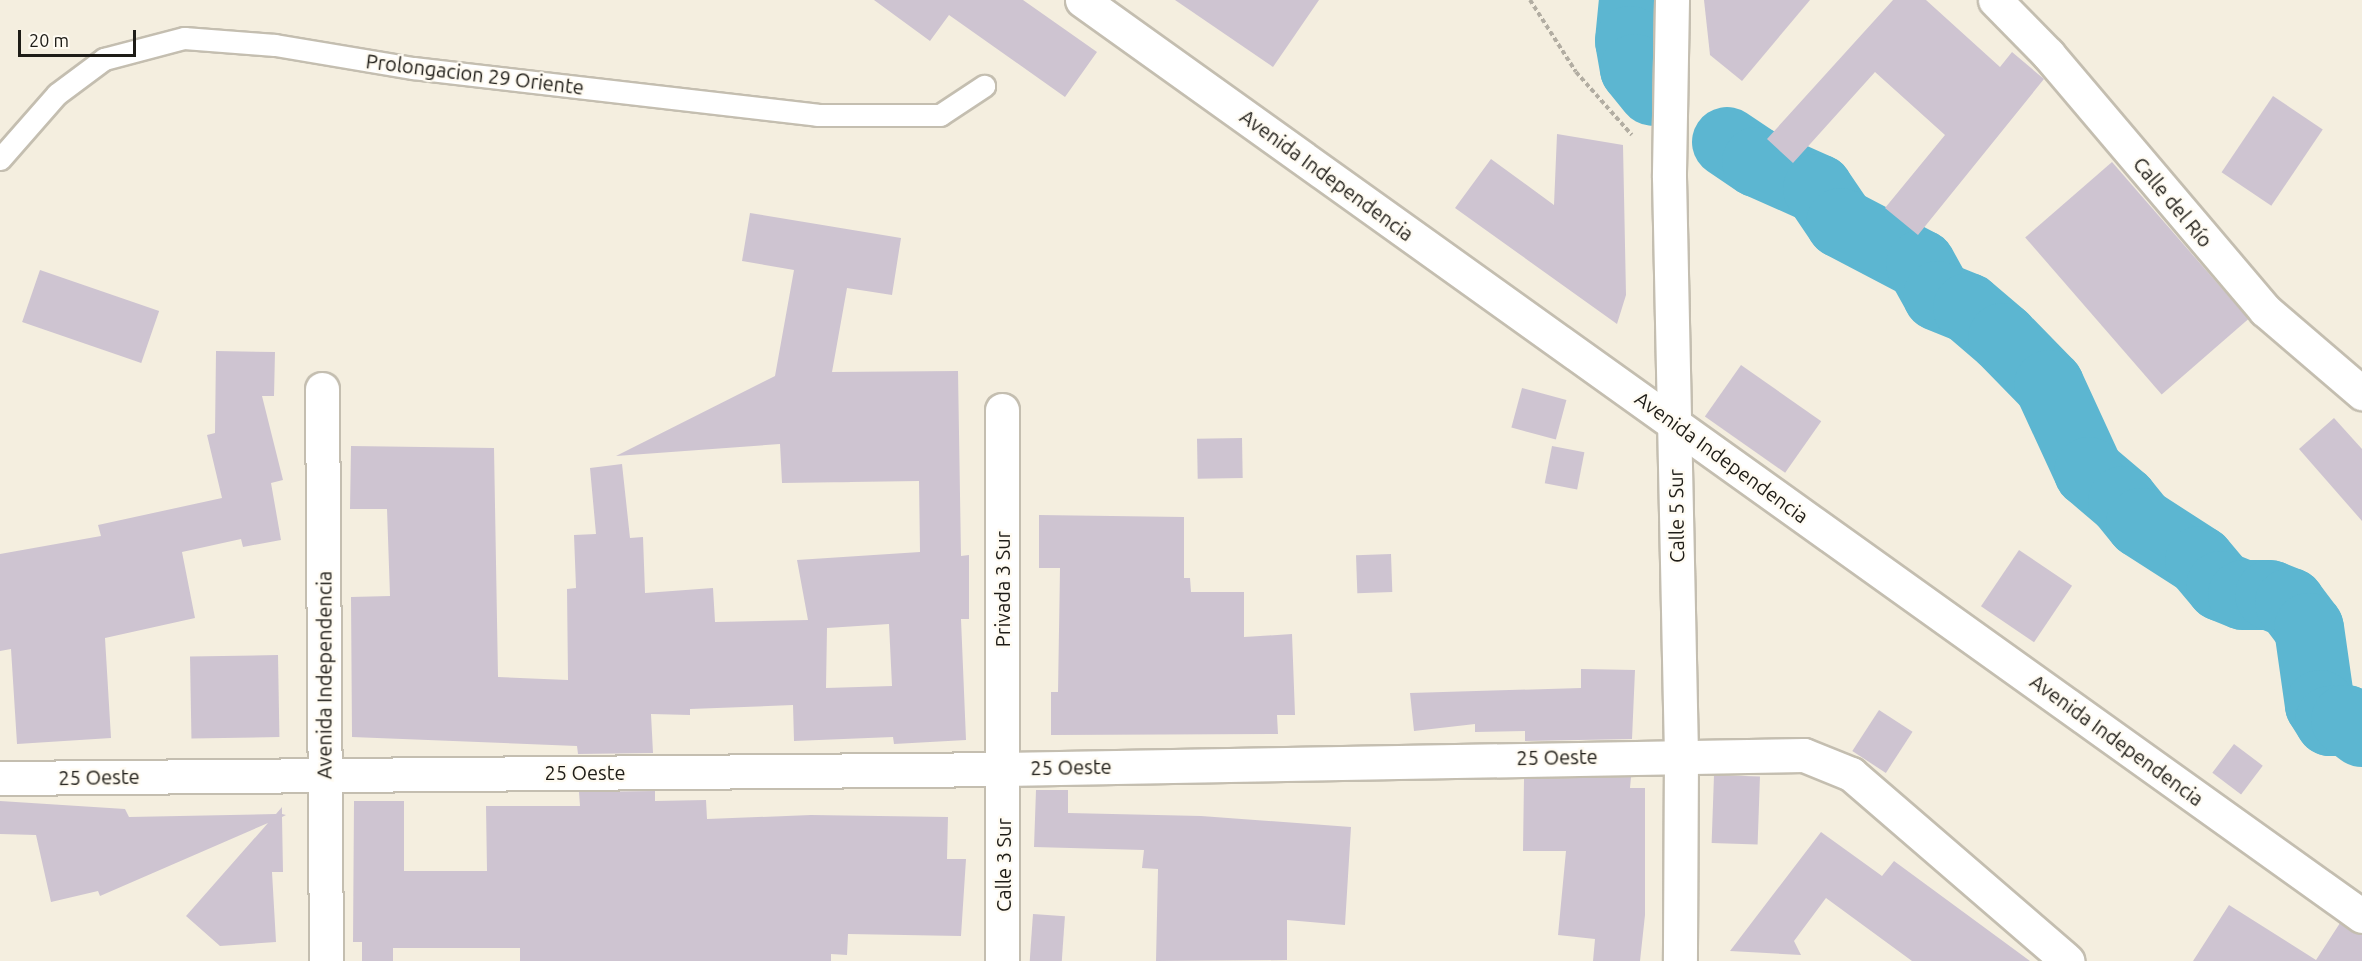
<!DOCTYPE html>
<html>
<head>
<meta charset="utf-8">
<style>
  body { margin:0 }
  #map { position:relative; width:2362px; height:961px; overflow:hidden; background:#f4eedf; font-family:Ubuntu,sans-serif }
  div>[style] { position:absolute }
  .river>* { height:70px; margin:-35px; padding:0 35px; transform-origin:35px; border-radius:35px; background:#5cb6d1 }
  .building>* { inset:0; background:#cec4d1; transform-origin:0 0 }
  .path>* { height:4px; margin-top:-2px; transform-origin:0; background:repeating-linear-gradient(90deg,#b2ada2 0 4.5px,transparent 0 7.5px) }
  .roads { filter:drop-shadow(2px 0 #c4beb0) drop-shadow(-2px 0 #c4beb0) drop-shadow(0 2px #c4beb0) drop-shadow(0 -2px #c4beb0) }
  .service>* { height:21px; margin:-10.5px; padding:0 10.5px; transform-origin:10.5px; border-radius:10.5px; background:#fff }
  .minor>* { height:33px; margin:-16.5px; padding:0 16.5px; transform-origin:16.5px; border-radius:16.5px; background:#fff }
  .tertiary>* { height:33px; margin:-16.5px; padding:0 16.5px; transform-origin:16.5px; border-radius:16.5px; background:#fff }
  span { translate:-50% -50%; white-space:nowrap; text-align:center; line-height:1.15; -webkit-text-stroke:4.5px #fffbf2; paint-order:stroke }
  .street-label { font-size:20px; color:#1e1c17 }
  .scale { position:absolute; left:18px; top:30px; width:118px; height:27px; box-sizing:border-box; border:3px solid #1e1c17; border-top:0; padding-left:8px; font-size:18px; line-height:21px; white-space:nowrap; color:#1e1c17; -webkit-text-stroke:4px #fffbf2; paint-order:stroke }
</style>
</head>
<body>
<div id="map">
  <div class="river">
    <div style="left:1634px;top:0;width:41px;rotate:95.6deg"></div>
    <div style="left:1630px;top:41px;width:28px;rotate:80deg"></div>
    <div style="left:1635px;top:69px;width:28px;rotate:51deg"></div>
    <div style="left:1727px;top:142px;width:36px;rotate:34deg"></div>
    <div style="left:1757px;top:162px;width:67px;rotate:23.9deg"></div>
    <div style="left:1818px;top:189px;width:41px;rotate:55.9deg"></div>
    <div style="left:1841px;top:223px;width:90px;rotate:27.7deg"></div>
    <div style="left:1921px;top:265px;width:35px;rotate:61deg"></div>
    <div style="left:1938px;top:296px;width:32px;rotate:22deg"></div>
    <div style="left:1968px;top:308px;width:46px;rotate:40.6deg"></div>
    <div style="left:2003px;top:338px;width:66px;rotate:45.6deg"></div>
    <div style="left:2049px;top:385px;width:96px;rotate:65.3deg"></div>
    <div style="left:2089px;top:472px;width:45px;rotate:40.5deg"></div>
    <div style="left:2123px;top:501px;width:28px;rotate:51deg"></div>
    <div style="left:2141px;top:523px;width:70px;rotate:32.8deg"></div>
    <div style="left:2200px;top:561px;width:33px;rotate:50deg"></div>
    <div style="left:2221px;top:586px;width:24px;rotate:22deg"></div>
    <div style="left:2243px;top:595px;width:27px"></div>
    <div style="left:2270px;top:595px;width:22px;rotate:22deg"></div>
    <div style="left:2290px;top:603px;width:31px;rotate:53deg"></div>
    <div style="left:2309px;top:628px;width:78px;rotate:81.9deg"></div>
    <div style="left:2320px;top:705px;width:19px;rotate:58deg"></div>
    <div style="left:2330px;top:721px;width:16px;rotate:-4deg"></div>
    <div style="left:2346px;top:720px;width:20px;rotate:37deg"></div>
  </div>
  <div class="building">
    <div style="clip-path:polygon(874px 0,1023px 0,1097px 52px,1065px 97px,949px 15px,930px 41px)"></div>
    <div style="clip-path:polygon(1175px 0,1319px 0,1273px 67px)"></div>
    <div style="clip-path:polygon(1704px 0,1810px 0,1742px 81px,1710px 55px)"></div>
    <div style="clip-path:polygon(1893px 0,1926px 0,2000px 67px,2012px 52px,2044px 79px,1918px 235px,1885px 208px,1945px 135px,1875px 72px,1793px 163px,1767px 139px)"></div>
    <div style="left:2273px;top:96px;width:60px;height:92px;rotate:34deg"></div>
    <div style="clip-path:polygon(1557px 134px,1623px 145px,1626px 295px,1617px 324px,1455px 208px,1491px 159px,1554px 205px)"></div>
    <div style="left:2112px;top:162px;width:208px;height:115px;rotate:49deg"></div>
    <div style="clip-path:polygon(evenodd,750px 213px,901px 238px,892px 295px,847px 288px,832px 372px,958px 371px,961px 556px,969px 555px,969px 619px,961px 619px,966px 740px,894px 744px,893px 737px,794px 741px,793px 705px,690px 709px,690px 715px,651px 714px,653px 753px,578px 754px,577px 746px,352px 737px,351px 597px,390px 596px,387px 509px,350px 509px,351px 446px,494px 448px,498px 677px,568px 680px,567px 589px,576px 588px,574px 535px,596px 534px,590px 468px,622px 464px,630px 538px,643px 537px,645px 593px,713px 588px,715px 622px,808px 620px,797px 560px,920px 552px,919px 481px,782px 483px,780px 444px,616px 456px,775px 376px,794px 270px,742px 261px,750px 213px,889px 624px,892px 686px,826px 688px,827px 628px,889px 624px)"></div>
    <div style="left:40px;top:270px;width:126px;height:55px;rotate:19deg"></div>
    <div style="clip-path:polygon(216px 351px,275px 352px,274px 396px,262px 396px,283px 480px,271px 483px,281px 540px,243px 547px,241px 539px,182px 552px,195px 618px,105px 638px,111px 738px,17px 744px,11px 649px,0 651px,0 554px,101px 536px,98px 525px,222px 498px,207px 435px,215px 433px)"></div>
    <div style="left:1741px;top:365px;width:98px;height:63px;rotate:35deg"></div>
    <div style="left:1522px;top:388px;width:46px;height:41px;rotate:15deg"></div>
    <div style="clip-path:polygon(2334px 418px,2362px 449px,2362px 521px,2299px 449px)"></div>
    <div style="left:1242px;top:438px;width:40px;height:45px;rotate:89deg"></div>
    <div style="left:1552px;top:446px;width:33px;height:38px;rotate:11deg"></div>
    <div style="clip-path:polygon(1039px 515px,1184px 517px,1184px 578px,1190px 578px,1191px 592px,1244px 592px,1244px 637px,1292px 634px,1295px 715px,1277px 715px,1278px 734px,1051px 735px,1051px 692px,1058px 692px,1060px 568px,1039px 568px)"></div>
    <div style="left:2019px;top:550px;width:64px;height:68px;rotate:34deg"></div>
    <div style="left:1391px;top:554px;width:38px;height:35px;rotate:88deg"></div>
    <div style="left:278px;top:655px;width:82px;height:88px;rotate:89deg"></div>
    <div style="clip-path:polygon(1581px 669px,1635px 670px,1632px 739px,1525px 741px,1525px 731px,1475px 732px,1475px 724px,1414px 731px,1410px 693px,1581px 688px)"></div>
    <div style="left:1879px;top:710px;width:40px;height:49px;rotate:33deg"></div>
    <div style="left:2234px;top:744px;width:36px;height:36px;rotate:37deg"></div>
    <div style="left:1714px;top:775px;width:46px;height:68px;rotate:2deg"></div>
    <div style="clip-path:polygon(1631px 777px,1630px 788px,1645px 788px,1645px 915px,1640px 961px,1593px 961px,1595px 939px,1558px 935px,1566px 851px,1523px 851px,1524px 779px)"></div>
    <div style="clip-path:polygon(1036px 790px,1068px 790px,1068px 813px,1201px 816px,1351px 827px,1345px 925px,1287px 920px,1287px 960px,1156px 961px,1158px 869px,1142px 868px,1144px 850px,1034px 847px)"></div>
    <div style="clip-path:polygon(655px 791px,655px 801px,706px 800px,707px 819px,811px 815px,948px 817px,947px 859px,966px 859px,961px 936px,848px 934px,847px 955px,831px 954px,831px 961px,520px 961px,520px 948px,393px 948px,393px 961px,362px 961px,362px 942px,353px 942px,354px 801px,404px 801px,404px 871px,487px 871px,486px 806px,580px 806px,579px 792px)"></div>
    <div style="clip-path:polygon(0 801px,125px 809px,129px 817px,276px 814px,282px 807px,282px 814px,286px 815px,282px 817px,283px 872px,272px 872px,276px 942px,220px 946px,186px 916px,268px 823px,100px 896px,98px 891px,51px 902px,36px 835px,0 834px)"></div>
    <div style="clip-path:polygon(1821px 832px,1882px 876px,1894px 861px,2030px 961px,1912px 961px,1826px 898px,1794px 941px,1801px 955px,1730px 951px)"></div>
    <div style="clip-path:polygon(2229px 905px,2316px 960px,2340px 923px,2362px 934px,2362px 961px,2193px 961px)"></div>
    <div style="left:1033px;top:914px;width:32px;height:47px;rotate:4deg"></div>
  </div>
  <div class="path">
    <div style="left:1530px;top:0;width:85px;rotate:57.4deg"></div>
    <div style="left:1576px;top:72px;width:84px;rotate:48.4deg"></div>
  </div>
  <div class="roads">
    <div class="service">
      <div style="left:0;top:159px;width:86px;rotate:-48.8deg"></div>
      <div style="left:57px;top:94px;width:59px;rotate:-36.7deg"></div>
      <div style="left:104px;top:59px;width:83px;rotate:-14.7deg"></div>
      <div style="left:184px;top:38px;width:91px;rotate:4.4deg"></div>
      <div style="left:275px;top:45px;width:140px;rotate:9.5deg"></div>
      <div style="left:413px;top:68px;width:407px;rotate:6.6deg"></div>
      <div style="left:817px;top:115px;width:123px"></div>
      <div style="left:940px;top:115px;width:53px;rotate:-33.4deg"></div>
    </div>
    <div class="minor">
      <div style="left:1672px;top:0;width:177px;rotate:91deg"></div>
      <div style="left:1669px;top:177px;width:578px;rotate:88.81deg"></div>
      <div style="left:1681px;top:755px;width:206px;rotate:90.3deg"></div>
      <div style="left:1995px;top:0;width:76px;rotate:45.5deg"></div>
      <div style="left:2048px;top:54px;width:336px;rotate:49.7deg"></div>
      <div style="left:2265px;top:310px;width:128px;rotate:40.6deg"></div>
      <div style="left:322px;top:389px;width:572px;rotate:89.6deg"></div>
      <div style="left:1002px;top:410px;width:551px;rotate:90deg"></div>
      <div style="left:0;top:778px;width:1003px;rotate:-0.51deg"></div>
      <div style="left:1003px;top:769px;width:801px;rotate:-1deg"></div>
      <div style="left:1804px;top:755px;width:51px;rotate:22deg"></div>
      <div style="left:1851px;top:774px;width:286px;rotate:40.8deg"></div>
    </div>
    <div class="tertiary">
      <div style="left:1082px;top:0;width:1574px;rotate:35.59deg"></div>
    </div>
  </div>
  <div class="street-label">
    <span style="left:475px;top:74px;rotate:7deg">Prolongacion 29 Oriente</span>
    <span style="left:1327px;top:175px;rotate:36deg">Avenida Independencia</span>
    <span style="left:2173px;top:202px;rotate:50deg">Calle del Río</span>
    <span style="left:1722px;top:457px;rotate:36deg">Avenida Independencia</span>
    <span style="left:1676px;top:516px;rotate:-91deg">Calle 5 Sur</span>
    <span style="left:1002px;top:589px;rotate:-90deg">Privada 3 Sur</span>
    <span style="left:324px;top:675px;rotate:-90deg">Avenida Independencia</span>
    <span style="left:2117px;top:740px;rotate:36deg">Avenida Independencia</span>
    <span style="left:1557px;top:757px;rotate:-1deg">25 Oeste</span>
    <span style="left:1071px;top:767px;rotate:-1deg">25 Oeste</span>
    <span style="left:585px;top:772px">25 Oeste</span>
    <span style="left:99px;top:777px;rotate:-1deg">25 Oeste</span>
    <span style="left:1003px;top:865px;rotate:-90deg">Calle 3 Sur</span>
  </div>
  <div class="scale">20 m</div>
</div>
</body>
</html>
